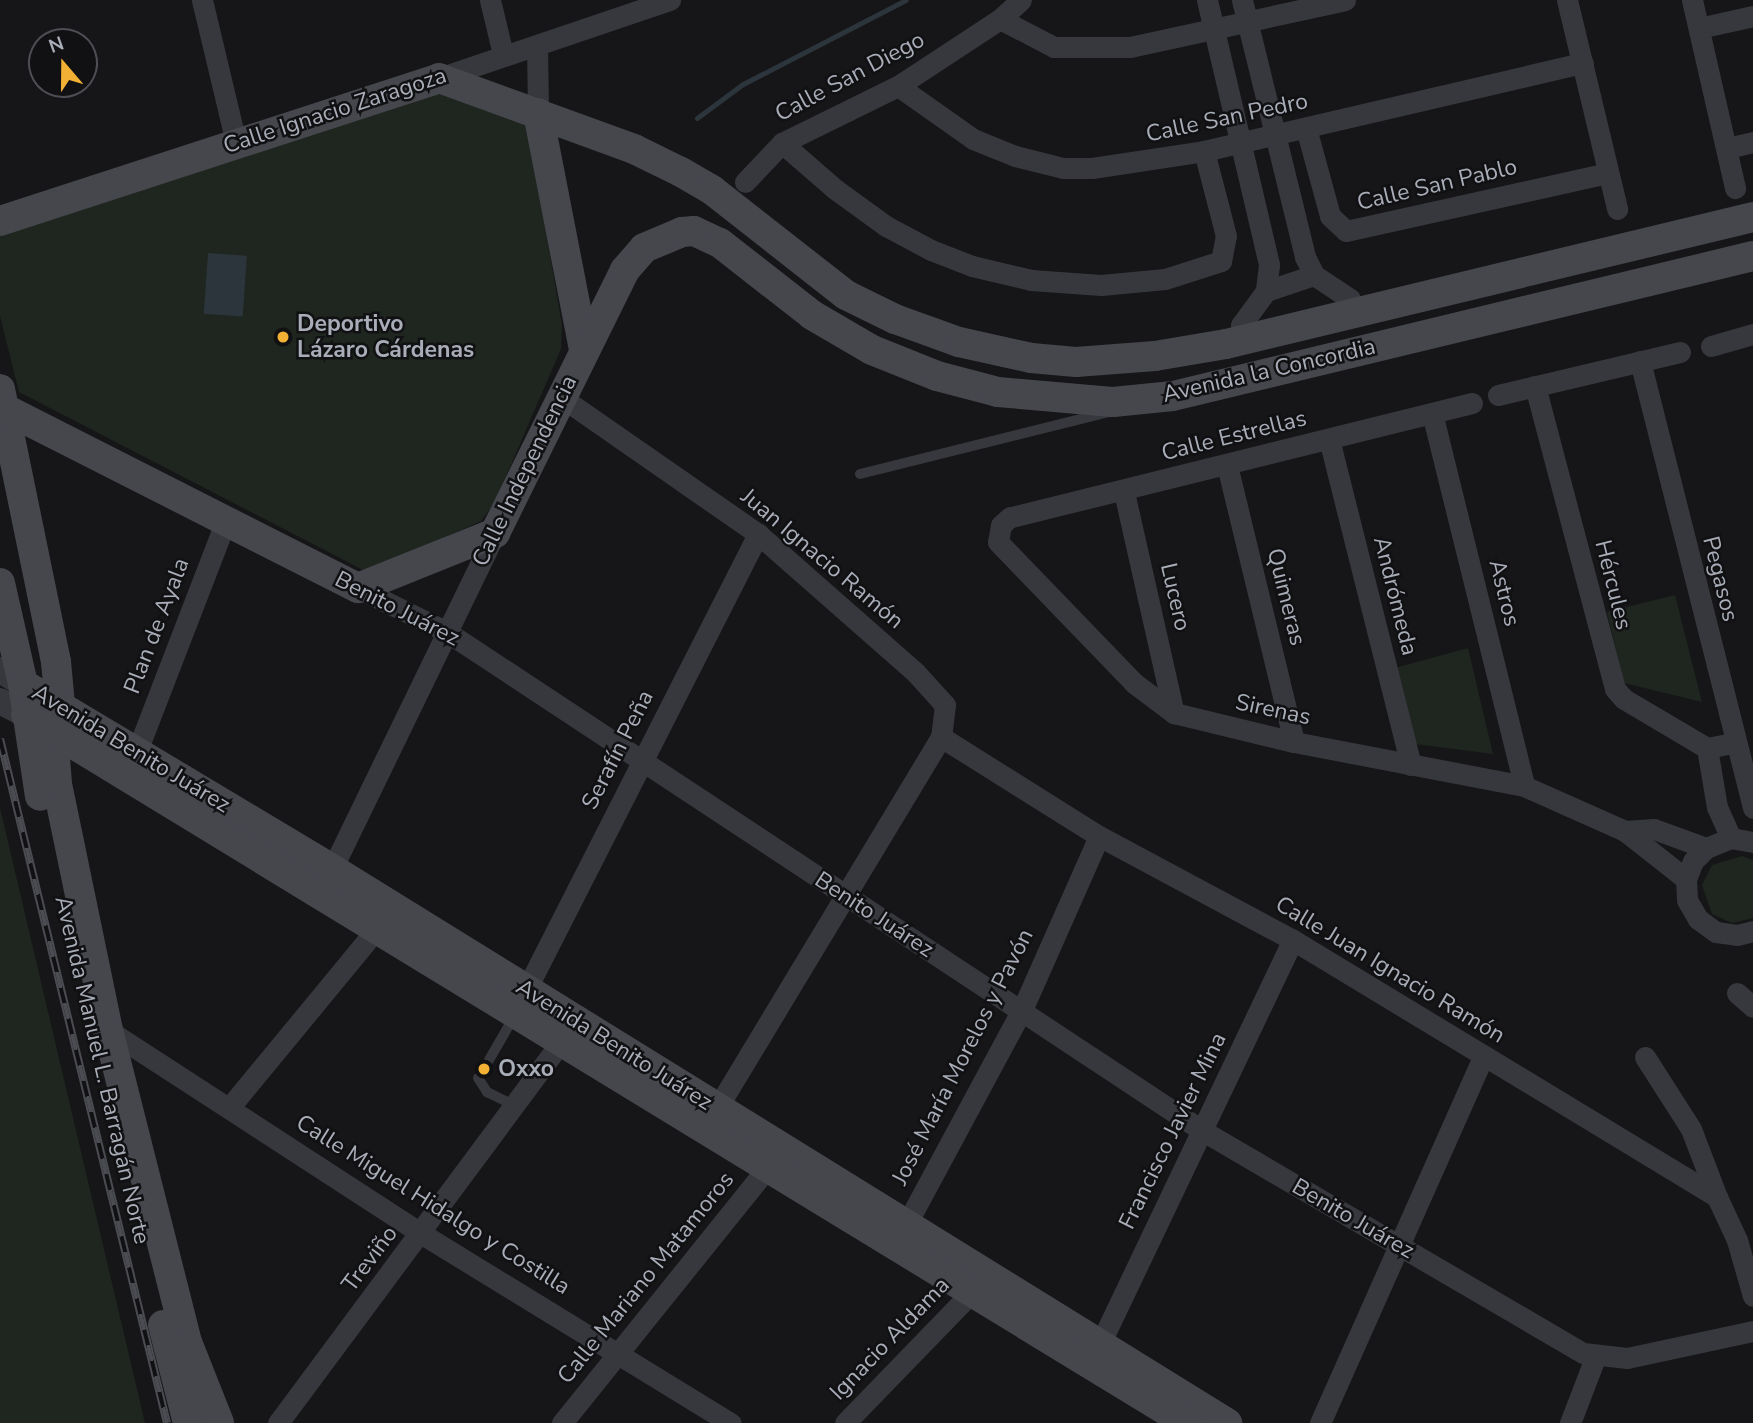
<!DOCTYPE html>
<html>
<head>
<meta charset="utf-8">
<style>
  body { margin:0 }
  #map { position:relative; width:1753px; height:1423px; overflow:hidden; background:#161618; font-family:"Nunito Sans",sans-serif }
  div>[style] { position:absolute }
  .green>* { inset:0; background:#1e261f }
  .water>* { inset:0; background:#2c353c; transform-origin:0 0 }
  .stream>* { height:5px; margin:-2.5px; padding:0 2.5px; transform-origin:2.5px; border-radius:2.5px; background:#2c353c }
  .service>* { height:10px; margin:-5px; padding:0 5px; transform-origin:5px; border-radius:5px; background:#37383d }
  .minor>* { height:21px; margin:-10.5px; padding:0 10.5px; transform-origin:10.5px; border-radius:10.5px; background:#37383d }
  .tertiary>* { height:26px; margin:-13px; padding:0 13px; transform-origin:13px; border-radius:13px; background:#37383d }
  .secondary>* { height:30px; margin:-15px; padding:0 15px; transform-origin:15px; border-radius:15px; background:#45474d }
  .rail>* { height:8px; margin-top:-4px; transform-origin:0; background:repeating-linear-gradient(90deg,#111113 0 16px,#4a4c52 0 32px); box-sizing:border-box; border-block:2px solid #4a4c52 }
  .dots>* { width:19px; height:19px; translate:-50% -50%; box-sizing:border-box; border:4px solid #111113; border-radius:50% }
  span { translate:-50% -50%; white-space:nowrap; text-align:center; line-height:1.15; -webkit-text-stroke:5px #111113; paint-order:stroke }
  .street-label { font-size:23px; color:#a8adb8 }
  .poi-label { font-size:23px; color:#a8adb8; font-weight:700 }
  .left { translate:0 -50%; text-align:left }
  .north { position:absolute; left:28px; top:28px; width:70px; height:70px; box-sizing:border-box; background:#111113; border:2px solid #4d4f55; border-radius:50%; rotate:340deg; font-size:19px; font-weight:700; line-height:28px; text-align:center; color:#a8adb8 }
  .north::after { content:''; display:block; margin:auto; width:24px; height:32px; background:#f2b134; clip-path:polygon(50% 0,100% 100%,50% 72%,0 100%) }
</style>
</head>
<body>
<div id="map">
  <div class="green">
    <div style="clip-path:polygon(433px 89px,522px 121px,529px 133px,562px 325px,561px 349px,495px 502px,481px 521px,367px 572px,19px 392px,0 316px,0 230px)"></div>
    <div style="clip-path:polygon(1675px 595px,1702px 702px,1624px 683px,1607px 612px)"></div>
    <div style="clip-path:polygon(1468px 648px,1493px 754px,1415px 744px,1395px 668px)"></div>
    <div style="clip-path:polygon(0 808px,145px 1423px,0 1423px)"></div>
    <div style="clip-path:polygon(1742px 856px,1753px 860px,1753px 918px,1732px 923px,1712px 914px,1702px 885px,1712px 865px)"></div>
  </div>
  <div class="water">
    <div style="left:208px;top:253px;width:39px;height:61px;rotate:4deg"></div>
  </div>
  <div class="stream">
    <div style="left:697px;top:118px;width:57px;rotate:-36.5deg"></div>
    <div style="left:743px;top:84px;width:183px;rotate:-27.3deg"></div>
  </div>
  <div class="service">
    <div style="left:860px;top:474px;width:257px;rotate:-14deg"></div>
    <div style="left:489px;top:1060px;width:52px;rotate:-60deg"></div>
    <div style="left:478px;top:1078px;width:17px;rotate:57deg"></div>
    <div style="left:487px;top:1092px;width:32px;rotate:26deg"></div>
  </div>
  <div class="minor">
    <div style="left:202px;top:0;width:147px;rotate:76.6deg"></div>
    <div style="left:490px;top:0;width:56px;rotate:76.5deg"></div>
    <div style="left:1207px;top:0;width:272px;rotate:76.8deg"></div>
    <div style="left:1269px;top:265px;width:26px;rotate:97deg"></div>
    <div style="left:1266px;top:291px;width:42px;rotate:126.3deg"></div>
    <div style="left:1241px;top:325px;width:16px;rotate:75deg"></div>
    <div style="left:1242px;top:0;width:265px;rotate:76.2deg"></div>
    <div style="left:1305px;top:257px;width:20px;rotate:63deg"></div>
    <div style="left:1314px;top:275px;width:43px;rotate:33.7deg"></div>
    <div style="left:1350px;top:299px;width:14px;rotate:73deg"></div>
    <div style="left:1567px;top:0;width:215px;rotate:76.5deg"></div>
    <div style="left:1692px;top:0;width:193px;rotate:77.1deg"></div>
    <div style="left:1000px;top:19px;width:61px;rotate:27.4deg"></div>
    <div style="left:1054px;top:47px;width:76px"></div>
    <div style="left:1130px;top:47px;width:220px;rotate:-12.3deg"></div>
    <div style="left:1699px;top:28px;width:55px;rotate:-12.5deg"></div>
    <div style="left:537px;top:46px;width:67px;rotate:89.1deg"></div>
    <div style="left:439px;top:78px;width:244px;rotate:-18.7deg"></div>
    <div style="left:898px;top:86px;width:92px;rotate:35.2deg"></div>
    <div style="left:973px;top:139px;width:45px;rotate:22deg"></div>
    <div style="left:1015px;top:156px;width:49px;rotate:14deg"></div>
    <div style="left:1063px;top:168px;width:29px"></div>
    <div style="left:1092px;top:168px;width:113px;rotate:-8.6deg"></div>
    <div style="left:1204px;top:151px;width:389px;rotate:-13.1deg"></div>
    <div style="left:1306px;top:128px;width:91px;rotate:74.7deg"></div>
    <div style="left:1330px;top:216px;width:22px;rotate:43deg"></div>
    <div style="left:1346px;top:231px;width:268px;rotate:-12.5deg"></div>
    <div style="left:782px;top:143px;width:70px;rotate:41deg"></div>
    <div style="left:835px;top:189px;width:63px;rotate:36deg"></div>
    <div style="left:886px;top:226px;width:51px;rotate:28.1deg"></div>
    <div style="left:931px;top:250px;width:44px;rotate:21.3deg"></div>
    <div style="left:972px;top:266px;width:61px;rotate:13.3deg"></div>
    <div style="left:1031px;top:280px;width:70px;rotate:4.1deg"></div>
    <div style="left:1101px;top:285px;width:64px;rotate:-5.4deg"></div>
    <div style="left:1165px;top:279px;width:59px;rotate:-17.8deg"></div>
    <div style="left:1221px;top:261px;width:25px;rotate:-79deg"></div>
    <div style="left:1226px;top:236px;width:88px;rotate:-104.5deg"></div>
    <div style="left:1727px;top:148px;width:27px;rotate:-13deg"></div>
    <div style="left:745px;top:182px;width:54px;rotate:-46.5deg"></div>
    <div style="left:782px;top:143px;width:129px;rotate:-26.2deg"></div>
    <div style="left:898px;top:86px;width:122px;rotate:-33.3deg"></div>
    <div style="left:1000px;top:19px;width:28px;rotate:-42deg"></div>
    <div style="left:1266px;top:291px;width:51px;rotate:-18.4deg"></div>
    <div style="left:1711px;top:346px;width:44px;rotate:-15.9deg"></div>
    <div style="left:1640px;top:361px;width:461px;rotate:75.8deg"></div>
    <div style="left:1535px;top:386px;width:313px;rotate:75.2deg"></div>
    <div style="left:1615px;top:689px;width:13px;rotate:48deg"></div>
    <div style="left:1624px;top:699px;width:96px;rotate:30.6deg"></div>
    <div style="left:1707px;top:748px;width:26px;rotate:-11deg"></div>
    <div style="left:1498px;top:395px;width:187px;rotate:-13.3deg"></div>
    <div style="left:561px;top:397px;width:240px;rotate:34.8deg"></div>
    <div style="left:758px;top:534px;width:210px;rotate:41.3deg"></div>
    <div style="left:916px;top:673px;width:43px;rotate:47.8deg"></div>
    <div style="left:945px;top:705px;width:32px;rotate:97deg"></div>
    <div style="left:941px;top:737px;width:434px;rotate:121.1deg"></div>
    <div style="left:1472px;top:403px;width:476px;rotate:166.1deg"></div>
    <div style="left:1010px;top:517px;width:12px;rotate:138deg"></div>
    <div style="left:1001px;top:525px;width:17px;rotate:100deg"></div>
    <div style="left:998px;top:542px;width:196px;rotate:46deg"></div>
    <div style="left:1134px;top:683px;width:50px;rotate:36.9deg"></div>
    <div style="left:1174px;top:713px;width:123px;rotate:13.6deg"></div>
    <div style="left:1294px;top:742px;width:234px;rotate:10.8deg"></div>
    <div style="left:1524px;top:786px;width:111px;rotate:24deg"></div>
    <div style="left:1625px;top:831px;width:78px;rotate:38.2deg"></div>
    <div style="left:1432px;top:413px;width:384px;rotate:76.1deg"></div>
    <div style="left:1329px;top:439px;width:336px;rotate:75.9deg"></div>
    <div style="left:1227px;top:465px;width:285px;rotate:76.4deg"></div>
    <div style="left:1124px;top:492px;width:227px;rotate:77.3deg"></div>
    <div style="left:358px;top:588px;width:99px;rotate:26.3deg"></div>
    <div style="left:447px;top:632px;width:906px;rotate:33.43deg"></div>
    <div style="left:1203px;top:1131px;width:440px;rotate:30.3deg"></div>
    <div style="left:1583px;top:1353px;width:44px;rotate:6.5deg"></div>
    <div style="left:1627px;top:1358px;width:129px;rotate:-12.1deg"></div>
    <div style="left:941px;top:737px;width:186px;rotate:32.1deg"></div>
    <div style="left:1099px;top:836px;width:220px;rotate:28.2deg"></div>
    <div style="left:1293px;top:940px;width:496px;rotate:31.2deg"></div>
    <div style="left:1717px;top:1197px;width:47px;rotate:65.1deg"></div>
    <div style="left:1737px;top:1240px;width:58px;rotate:74.1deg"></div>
    <div style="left:1707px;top:748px;width:60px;rotate:80.4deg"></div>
    <div style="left:1717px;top:807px;width:34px;rotate:66deg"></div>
    <div style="left:137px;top:751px;width:248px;rotate:-68.9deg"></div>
    <div style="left:1625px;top:831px;width:29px;rotate:-4deg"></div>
    <div style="left:1654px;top:829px;width:55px;rotate:20.1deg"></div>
    <div style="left:1753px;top:842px;width:22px;rotate:-170deg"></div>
    <div style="left:1731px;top:838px;width:27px;rotate:158deg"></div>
    <div style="left:1706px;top:848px;width:18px;rotate:135deg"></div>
    <div style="left:1693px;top:861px;width:19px;rotate:111deg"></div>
    <div style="left:1686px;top:879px;width:21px;rotate:87deg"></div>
    <div style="left:1687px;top:900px;width:22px;rotate:60deg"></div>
    <div style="left:1698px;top:919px;width:22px;rotate:36deg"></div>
    <div style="left:1716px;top:932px;width:21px;rotate:8deg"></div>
    <div style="left:1737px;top:935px;width:16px;rotate:-14deg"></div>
    <div style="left:332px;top:869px;width:373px;rotate:-64.1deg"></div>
    <div style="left:526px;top:990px;width:512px;rotate:-63.03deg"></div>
    <div style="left:1737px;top:993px;width:21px;rotate:41deg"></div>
    <div style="left:108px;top:1030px;width:374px;rotate:33deg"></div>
    <div style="left:422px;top:1234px;width:362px;rotate:31.5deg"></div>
    <div style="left:1645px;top:1057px;width:85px;rotate:57.4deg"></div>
    <div style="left:1691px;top:1129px;width:73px;rotate:69.1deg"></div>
    <div style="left:229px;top:1108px;width:234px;rotate:-50.5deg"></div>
    <div style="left:906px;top:1225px;width:244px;rotate:-61.7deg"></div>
    <div style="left:1022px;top:1010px;width:190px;rotate:-66.1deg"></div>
    <div style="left:1100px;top:1344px;width:448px;rotate:-64.5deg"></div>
    <div style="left:278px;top:1423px;width:488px;rotate:-53.4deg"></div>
    <div style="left:562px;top:1423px;width:330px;rotate:-51.2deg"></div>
    <div style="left:845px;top:1423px;width:184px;rotate:-45.9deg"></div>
    <div style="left:1320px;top:1423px;width:401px;rotate:-66deg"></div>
    <div style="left:1570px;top:1423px;width:70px;rotate:-69deg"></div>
  </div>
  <div class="tertiary">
    <div style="left:0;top:670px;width:27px;rotate:31deg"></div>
    <div style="left:0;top:701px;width:30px;rotate:28deg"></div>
  </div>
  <div class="secondary">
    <div style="left:538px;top:113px;width:240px;rotate:79deg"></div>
    <div style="left:0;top:221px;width:462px;rotate:-18deg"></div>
    <div style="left:439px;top:78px;width:208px;rotate:20deg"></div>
    <div style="left:634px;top:149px;width:52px;rotate:26.1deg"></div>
    <div style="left:681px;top:172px;width:36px;rotate:30deg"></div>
    <div style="left:712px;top:190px;width:170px;rotate:38.1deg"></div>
    <div style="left:846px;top:295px;width:55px;rotate:26.1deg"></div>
    <div style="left:895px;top:319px;width:68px;rotate:19.8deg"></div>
    <div style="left:959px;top:342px;width:74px;rotate:12.5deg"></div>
    <div style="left:1031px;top:358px;width:45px;rotate:5.1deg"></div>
    <div style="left:1076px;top:362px;width:79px;rotate:-4.3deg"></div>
    <div style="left:1155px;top:356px;width:72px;rotate:-9.6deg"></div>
    <div style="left:1226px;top:344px;width:542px;rotate:-13.55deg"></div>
    <div style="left:0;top:389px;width:279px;rotate:78.4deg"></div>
    <div style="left:56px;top:662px;width:42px;rotate:84.6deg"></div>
    <div style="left:60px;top:704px;width:30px;rotate:104deg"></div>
    <div style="left:53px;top:733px;width:51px;rotate:85.5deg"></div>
    <div style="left:57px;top:784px;width:251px;rotate:78.3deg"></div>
    <div style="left:108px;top:1030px;width:322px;rotate:75.8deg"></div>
    <div style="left:187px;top:1342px;width:87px;rotate:68.4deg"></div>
    <div style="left:5px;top:409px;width:396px;rotate:26.9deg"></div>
    <div style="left:358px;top:588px;width:148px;rotate:-21.9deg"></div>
    <div style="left:495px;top:533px;width:293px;rotate:-63.7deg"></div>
    <div style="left:625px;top:270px;width:29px;rotate:-49deg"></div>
    <div style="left:644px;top:248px;width:41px;rotate:-22.8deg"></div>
    <div style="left:682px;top:232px;width:12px;rotate:-5deg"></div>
    <div style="left:694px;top:231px;width:29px;rotate:25deg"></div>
    <div style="left:720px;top:243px;width:117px;rotate:38deg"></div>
    <div style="left:812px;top:315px;width:69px;rotate:30.3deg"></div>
    <div style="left:872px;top:350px;width:70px;rotate:21.8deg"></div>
    <div style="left:937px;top:376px;width:63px;rotate:14.7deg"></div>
    <div style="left:998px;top:392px;width:115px;rotate:5deg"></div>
    <div style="left:1113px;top:402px;width:60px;rotate:-5.7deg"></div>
    <div style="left:1173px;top:396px;width:597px;rotate:-13.57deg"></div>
    <div style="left:0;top:583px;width:104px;rotate:77.2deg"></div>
    <div style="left:23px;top:684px;width:113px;rotate:81.4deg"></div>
    <div style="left:23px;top:684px;width:360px;rotate:30.9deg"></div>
    <div style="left:332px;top:869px;width:1053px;rotate:31.76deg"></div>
    <div style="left:26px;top:715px;width:1360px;rotate:31.38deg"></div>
    <div style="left:163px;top:1325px;width:101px;rotate:75.7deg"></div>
  </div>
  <div class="rail">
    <div style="left:0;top:739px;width:704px;rotate:76.28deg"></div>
  </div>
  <div class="dots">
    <div style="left:283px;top:337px;background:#f2b134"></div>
    <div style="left:484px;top:1069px;background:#f2b134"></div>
  </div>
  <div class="street-label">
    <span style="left:850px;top:77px;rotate:-28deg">Calle San Diego</span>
    <span style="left:335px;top:111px;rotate:-18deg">Calle Ignacio Zaragoza</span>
    <span style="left:1227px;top:118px;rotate:-12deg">Calle San Pedro</span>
    <span style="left:1437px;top:185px;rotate:-13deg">Calle San Pablo</span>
    <span style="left:1269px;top:371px;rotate:-13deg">Avenida la Concordia</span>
    <span style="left:1234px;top:436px;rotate:-14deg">Calle Estrellas</span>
    <span style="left:525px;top:471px;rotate:-64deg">Calle Independencia</span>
    <span style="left:822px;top:559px;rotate:40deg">Juan Ignacio Ramón</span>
    <span style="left:1720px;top:579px;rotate:76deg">Pegasos</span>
    <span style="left:1613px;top:585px;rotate:76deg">Hércules</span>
    <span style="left:1504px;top:593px;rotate:76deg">Astros</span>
    <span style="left:1395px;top:596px;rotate:76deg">Andrómeda</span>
    <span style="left:1175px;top:597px;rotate:77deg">Lucero</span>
    <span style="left:1286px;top:597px;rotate:76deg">Quimeras</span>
    <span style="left:397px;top:609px;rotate:27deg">Benito Juárez</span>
    <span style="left:157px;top:626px;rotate:-69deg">Plan de Ayala</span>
    <span style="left:1273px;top:710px;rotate:12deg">Sirenas</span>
    <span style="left:131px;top:749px;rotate:31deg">Avenida Benito Juárez</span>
    <span style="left:618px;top:750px;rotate:-63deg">Serafín Peña</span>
    <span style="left:874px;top:915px;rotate:33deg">Benito Juárez</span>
    <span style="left:1390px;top:970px;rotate:31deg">Calle Juan Ignacio Ramón</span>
    <span style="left:614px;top:1045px;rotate:32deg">Avenida Benito Juárez</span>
    <span style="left:963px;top:1057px;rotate:-63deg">José María Morelos y Pavón</span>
    <span style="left:102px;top:1070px;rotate:77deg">Avenida Manuel L. Barragán Norte</span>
    <span style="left:1173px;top:1131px;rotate:-64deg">Francisco Javier Mina</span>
    <span style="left:433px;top:1205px;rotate:32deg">Calle Miguel Hidalgo y Costilla</span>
    <span style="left:1353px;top:1219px;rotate:30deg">Benito Juárez</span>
    <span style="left:370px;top:1259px;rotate:-53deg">Treviño</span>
    <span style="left:646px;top:1278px;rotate:-51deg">Calle Mariano Matamoros</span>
    <span style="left:890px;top:1339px;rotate:-46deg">Ignacio Aldama</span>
  </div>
  <div class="poi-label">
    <span class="left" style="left:297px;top:337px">Deportivo<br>Lázaro Cárdenas</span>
    <span class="left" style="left:498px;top:1069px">Oxxo</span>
  </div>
  <div class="north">N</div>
</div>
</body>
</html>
